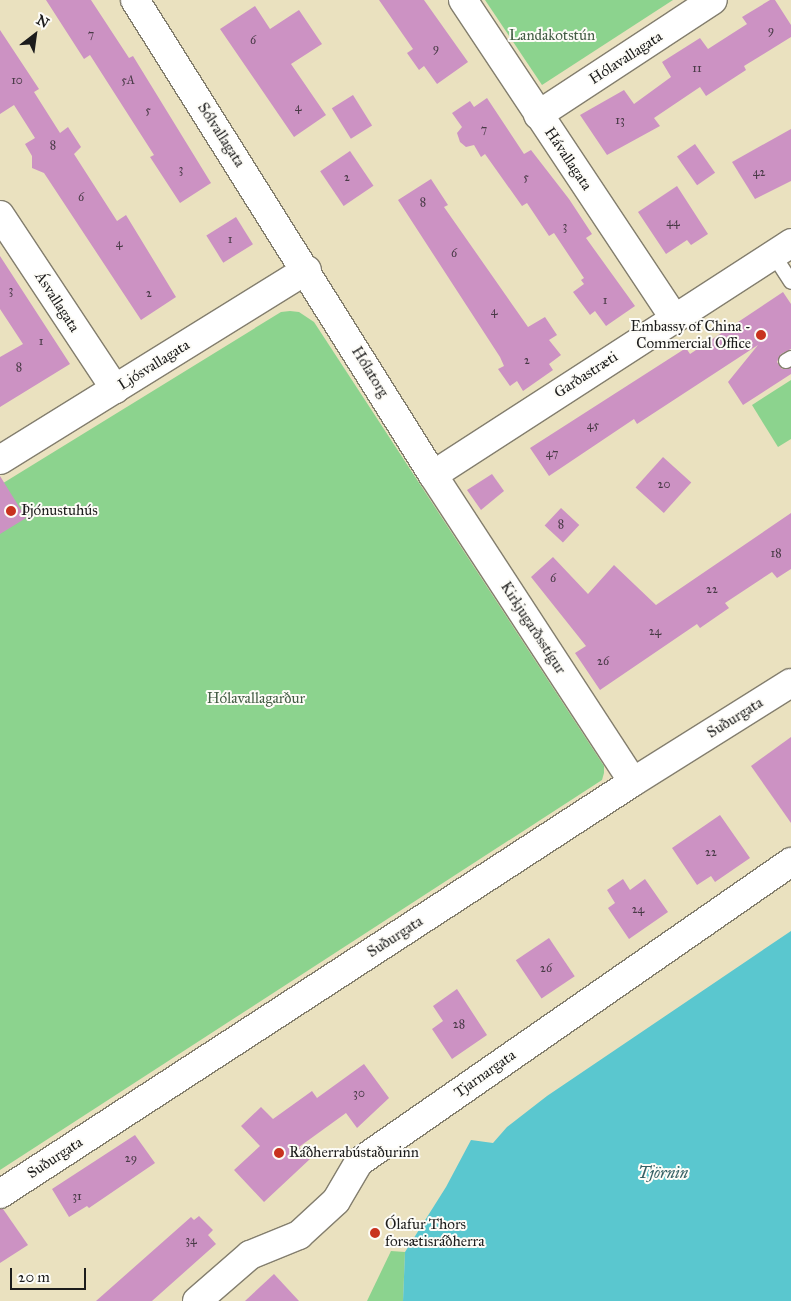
<!DOCTYPE html>
<html>
<head>
<meta charset="utf-8">
<style>
  body { margin:0 }
  #map { position:relative; width:791px; height:1301px; overflow:hidden; background:#eae1bf; font-family:"IM FELL Great Primer",serif }
  div>[style] { position:absolute }
  .green>* { inset:0; background:#8cd38e }
  .water>* { inset:0; background:#5ac7cf }
  .building>* { inset:0; background:#cc92c3; transform-origin:0 0 }
  .roads { filter:drop-shadow(1px 0 #837e6e) drop-shadow(-1px 0 #837e6e) drop-shadow(0 1px #837e6e) drop-shadow(0 -1px #837e6e) }
  .service>* { height:14px; margin:-7px; padding:0 7px; transform-origin:7px; border-radius:7px; background:#fff }
  .minor>* { height:28px; margin:-14px; padding:0 14px; transform-origin:14px; border-radius:14px; background:#fff }
  .dots>* { width:14px; height:14px; translate:-50% -50%; box-sizing:border-box; border:2px solid #fdfcf7; border-radius:50% }
  span { translate:-50% -50%; white-space:nowrap; text-align:center; line-height:1.15; -webkit-text-stroke:4px #fdfcf7; paint-order:stroke }
  .number-label { font-size:12px; color:#483a46 }
  .number-label span { -webkit-text-stroke-width:0 }
  .park-label { font-size:15px; color:#435c44 }
  .street-label { font-size:15px; color:#1c1c1c }
  .poi-label { font-size:15px; color:#1c1c1c }
  .right { translate:-100% -50%; text-align:right }
  .left { translate:0 -50%; text-align:left }
  .water-label { font-size:16px; color:#356064; font-style:italic }
  .north { position:absolute; left:10px; top:10px; width:50px; height:50px; -webkit-text-stroke:4px #fdfcf7; paint-order:stroke; rotate:30deg; font-size:14px; font-weight:700; line-height:20px; text-align:center; color:#1c1c1c }
  .north::after { content:''; display:block; margin:auto; width:18px; height:22px; background:#1c1c1c; clip-path:polygon(50% 0,100% 100%,50% 72%,0 100%) }
  .scale { position:absolute; left:10px; top:1268px; width:76px; height:22px; box-sizing:border-box; border:2px solid #1c1c1c; border-top:0; padding-left:6px; font-size:15px; line-height:18px; white-space:nowrap; color:#1c1c1c; -webkit-text-stroke:4px #fdfcf7; paint-order:stroke }
</style>
</head>
<body>
<div id="map">
  <div class="green">
    <div style="clip-path:polygon(485px 0,673px 0,542px 85px)"></div>
    <div style="clip-path:polygon(290px 311px,299px 312px,314px 322px,604px 766px,604px 773px,602px 780px,0 1170px,0 485px,281px 312px)"></div>
    <div style="clip-path:polygon(791px 380px,791px 439px,778px 447px,752px 405px)"></div>
    <div style="clip-path:polygon(391px 1251px,405px 1252px,403px 1301px,367px 1301px)"></div>
  </div>
  <div class="water">
    <div style="clip-path:polygon(791px 931px,791px 1301px,403px 1301px,405px 1252px,446px 1187px,471px 1140px,493px 1143px,507px 1127px,547px 1096px)"></div>
  </div>
  <div class="building">
    <div style="clip-path:polygon(46px 0,91px 0,129px 58px,133px 56px,211px 183px,180px 203px,150px 157px,154px 155px,90px 55px,84px 59px)"></div>
    <div style="clip-path:polygon(379px 0,424px 0,468px 62px,437px 84px,424px 66px,419px 70px,407px 53px,413px 49px)"></div>
    <div style="clip-path:polygon(770px 0,775px 0,791px 25px,791px 37px,744px 66px,746px 70px,706px 96px,700px 87px,654px 118px,660px 126px,607px 155px,580px 115px,624px 90px,634px 104px,671px 77px,662px 62px,700px 38px,708px 49px,747px 24px,742px 17px)"></div>
    <div style="clip-path:polygon(255px 6px,270px 29px,299px 10px,322px 44px,291px 64px,326px 115px,294px 137px,220px 29px)"></div>
    <div style="clip-path:polygon(0 30px,39px 89px,34px 92px,60px 133px,68px 127px,81px 147px,74px 154px,117px 221px,126px 215px,176px 297px,141px 320px,48px 179px,44px 173px,32px 168px,32px 156px,25px 144px,35px 138px,14px 105px,0 114px)"></div>
    <div style="left:353px;top:95px;width:36px;height:25px;rotate:58deg"></div>
    <div style="clip-path:polygon(487px 98px,524px 154px,531px 150px,569px 199px,592px 234px,586px 238px,635px 306px,606px 326px,595px 311px,590px 315px,573px 292px,584px 284px,581px 280px,584px 278px,554px 233px,549px 236px,527px 203px,522px 206px,485px 154px,481px 157px,474px 145px,466px 147px,460px 142px,457px 133px,462px 127px,452px 113px,470px 101px,474px 107px)"></div>
    <div style="clip-path:polygon(791px 129px,791px 181px,755px 199px,732px 162px)"></div>
    <div style="left:695px;top:144px;width:35px;height:22px;rotate:55deg"></div>
    <div style="left:350px;top:151px;width:42px;height:36px;rotate:56deg"></div>
    <div style="clip-path:polygon(431px 179px,448px 205px,444px 207px,528px 327px,545px 317px,557px 335px,549px 340px,561px 355px,549px 364px,553px 370px,523px 391px,517px 381px,510px 386px,498px 369px,504px 366px,500px 357px,398px 200px)"></div>
    <div style="clip-path:polygon(677px 186px,708px 234px,691px 245px,687px 240px,666px 254px,638px 212px)"></div>
    <div style="left:236px;top:217px;width:32px;height:35px;rotate:58deg"></div>
    <div style="clip-path:polygon(0 256px,70px 364px,0 407px,0 357px,23px 344px,0 309px)"></div>
    <div style="clip-path:polygon(783px 292px,791px 304px,791px 349px,781px 354px,777px 362px,782px 369px,791px 368px,791px 374px,743px 405px,728px 382px,758px 345px,637px 424px,634px 419px,549px 476px,530px 448px,686px 348px,690px 354px)"></div>
    <div style="left:663px;top:457px;width:38px;height:41px;rotate:42deg"></div>
    <div style="clip-path:polygon(492px 474px,504px 491px,481px 510px,467px 490px)"></div>
    <div style="clip-path:polygon(0 476px,26px 518px,0 534px)"></div>
    <div style="left:561px;top:508px;width:25px;height:24px;rotate:43deg"></div>
    <div style="clip-path:polygon(791px 513px,791px 569px,777px 578px,772px 572px,725px 603px,729px 608px,700px 628px,697px 624px,600px 690px,575px 653px,586px 646px,531px 577px,553px 557px,588px 594px,614px 565px,656px 605px)"></div>
    <div style="clip-path:polygon(791px 737px,791px 823px,751px 766px)"></div>
    <div style="clip-path:polygon(720px 815px,750px 858px,715px 882px,711px 876px,697px 885px,672px 848px)"></div>
    <div style="clip-path:polygon(623px 879px,630px 890px,645px 879px,668px 912px,629px 939px,608px 908px,615px 903px,607px 890px)"></div>
    <div style="left:549px;top:938px;width:46px;height:40px;rotate:56deg"></div>
    <div style="clip-path:polygon(457px 989px,487px 1035px,452px 1059px,432px 1029px,443px 1021px,433px 1006px)"></div>
    <div style="clip-path:polygon(364px 1064px,389px 1098px,357px 1128px,346px 1113px,299px 1147px,310px 1159px,264px 1202px,234px 1170px,260px 1146px,241px 1126px,261px 1107px,273px 1119px,312px 1091px,317px 1098px)"></div>
    <div style="clip-path:polygon(135px 1135px,155px 1163px,89px 1208px,87px 1206px,69px 1217px,52px 1189px)"></div>
    <div style="clip-path:polygon(0 1209px,3px 1209px,28px 1245px,0 1263px)"></div>
    <div style="clip-path:polygon(199px 1216px,213px 1230px,208px 1235px,216px 1244px,152px 1301px,96px 1301px,191px 1217px,194px 1220px)"></div>
    <div style="clip-path:polygon(274px 1274px,299px 1301px,245px 1301px)"></div>
  </div>
  <div class="roads">
    <div class="service">
      <div style="left:773px;top:254px;width:33px;rotate:57deg"></div>
      <div style="left:786px;top:361px;width:6px;rotate:-31deg"></div>
    </div>
    <div class="minor">
      <div style="left:135px;top:0;width:561px;rotate:57.9deg"></div>
      <div style="left:433px;top:475px;width:366px;rotate:56.9deg"></div>
      <div style="left:463px;top:0;width:382px;rotate:56.4deg"></div>
      <div style="left:538px;top:115px;width:209px;rotate:-33.3deg"></div>
      <div style="left:0;top:215px;width:209px;rotate:56.5deg"></div>
      <div style="left:0;top:460px;width:361px;rotate:-31.8deg"></div>
      <div style="left:433px;top:475px;width:427px;rotate:-32.9deg"></div>
      <div style="left:0;top:1194px;width:755px;rotate:-33.06deg"></div>
      <div style="left:633px;top:782px;width:186px;rotate:-32.1deg"></div>
      <div style="left:197px;top:1301px;width:70px;rotate:-41deg"></div>
      <div style="left:250px;top:1255px;width:53px;rotate:-22.2deg"></div>
      <div style="left:299px;top:1235px;width:50px;rotate:-42.6deg"></div>
      <div style="left:336px;top:1201px;width:45px;rotate:-59.5deg"></div>
      <div style="left:359px;top:1162px;width:526px;rotate:-34.78deg"></div>
    </div>
  </div>
  <div class="dots">
    <div style="left:761px;top:335px;background:#c8321e"></div>
    <div style="left:11px;top:511px;background:#c8321e"></div>
    <div style="left:279px;top:1153px;background:#c8321e"></div>
    <div style="left:375px;top:1233px;background:#c8321e"></div>
  </div>
  <div class="number-label">
    <span style="left:771px;top:31px">9</span>
    <span style="left:91px;top:35px">7</span>
    <span style="left:253px;top:41px">6</span>
    <span style="left:436px;top:49px">9</span>
    <span style="left:697px;top:69px">11</span>
    <span style="left:17px;top:81px">10</span>
    <span style="left:128px;top:81px">5A</span>
    <span style="left:298px;top:108px">4</span>
    <span style="left:148px;top:111px">5</span>
    <span style="left:620px;top:121px">13</span>
    <span style="left:484px;top:130px">7</span>
    <span style="left:53px;top:146px">8</span>
    <span style="left:181px;top:170px">3</span>
    <span style="left:759px;top:173px">42</span>
    <span style="left:347px;top:178px">2</span>
    <span style="left:526px;top:178px">5</span>
    <span style="left:81px;top:198px">6</span>
    <span style="left:423px;top:203px">8</span>
    <span style="left:673px;top:223px">44</span>
    <span style="left:565px;top:227px">3</span>
    <span style="left:230px;top:240px">1</span>
    <span style="left:119px;top:244px">4</span>
    <span style="left:454px;top:254px">6</span>
    <span style="left:11px;top:291px">3</span>
    <span style="left:149px;top:294px">2</span>
    <span style="left:605px;top:301px">1</span>
    <span style="left:494px;top:312px">4</span>
    <span style="left:41px;top:342px">1</span>
    <span style="left:527px;top:361px">2</span>
    <span style="left:19px;top:368px">8</span>
    <span style="left:593px;top:426px">45</span>
    <span style="left:552px;top:454px">47</span>
    <span style="left:664px;top:485px">20</span>
    <span style="left:561px;top:525px">8</span>
    <span style="left:776px;top:554px">18</span>
    <span style="left:553px;top:579px">6</span>
    <span style="left:712px;top:590px">22</span>
    <span style="left:655px;top:632px">24</span>
    <span style="left:603px;top:662px">26</span>
    <span style="left:711px;top:853px">22</span>
    <span style="left:638px;top:910px">24</span>
    <span style="left:546px;top:969px">26</span>
    <span style="left:459px;top:1025px">28</span>
    <span style="left:359px;top:1094px">30</span>
    <span style="left:131px;top:1159px">29</span>
    <span style="left:77px;top:1197px">31</span>
    <span style="left:191px;top:1241px">34</span>
  </div>
  <div class="park-label">
    <span style="left:552px;top:36px">Landakotstún</span>
    <span style="left:256px;top:699px">Hólavallagarður</span>
  </div>
  <div class="street-label">
    <span style="left:626px;top:58px;rotate:-33deg">Hólavallagata</span>
    <span style="left:221px;top:135px;rotate:57deg">Sólvallagata</span>
    <span style="left:568px;top:159px;rotate:56deg">Hávallagata</span>
    <span style="left:57px;top:302px;rotate:57deg">Ásvallagata</span>
    <span style="left:154px;top:365px;rotate:-32deg">Ljósvallagata</span>
    <span style="left:370px;top:372px;rotate:58deg">Hólatorg</span>
    <span style="left:586px;top:375px;rotate:-33deg">Garðastræti</span>
    <span style="left:533px;top:628px;rotate:57deg">Kirkjugarðsstígur</span>
    <span style="left:735px;top:718px;rotate:-32deg">Suðurgata</span>
    <span style="left:395px;top:937px;rotate:-33deg">Suðurgata</span>
    <span style="left:485px;top:1074px;rotate:-35deg">Tjarnargata</span>
    <span style="left:55px;top:1158px;rotate:-33deg">Suðurgata</span>
  </div>
  <div class="poi-label">
    <span class="right" style="left:751px;top:335px">Embassy of China -<br>Commercial Office</span>
    <span class="left" style="left:21px;top:511px">Þjónustuhús</span>
    <span class="left" style="left:289px;top:1153px">Ráðherrabústaðurinn</span>
    <span class="left" style="left:385px;top:1233px">Ólafur Thors<br>forsætisráðherra</span>
  </div>
  <div class="water-label">
    <span style="left:663px;top:1173px">Tjörnin</span>
  </div>
  <div class="north">N</div>
  <div class="scale">20 m</div>
</div>
</body>
</html>
